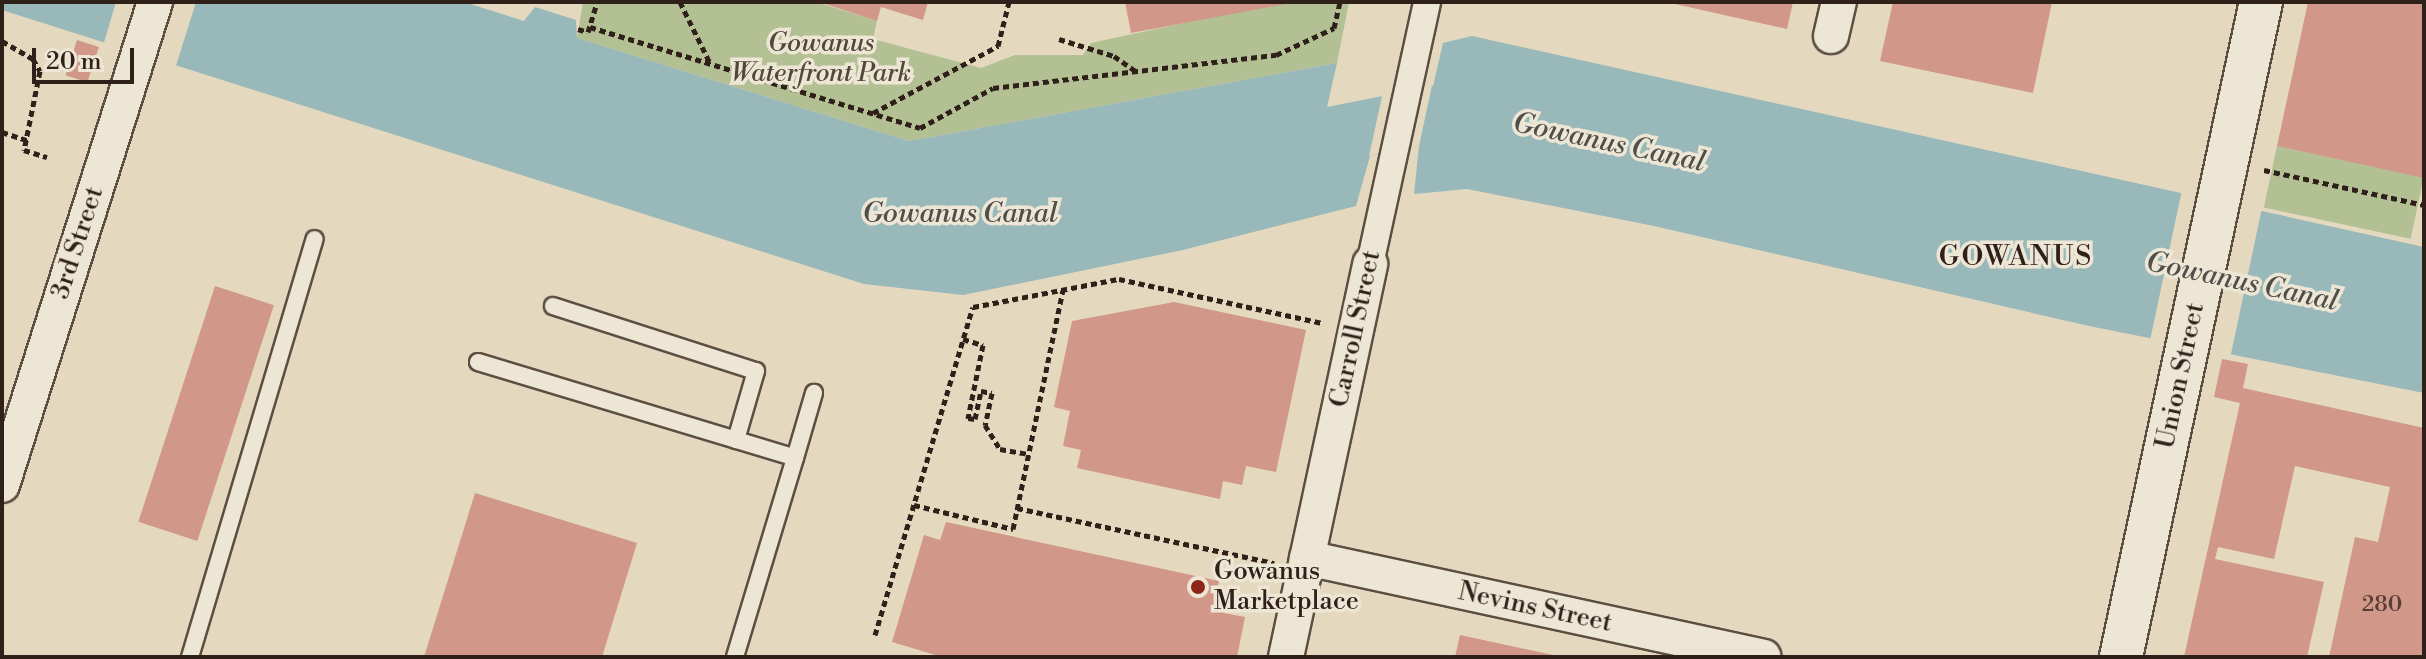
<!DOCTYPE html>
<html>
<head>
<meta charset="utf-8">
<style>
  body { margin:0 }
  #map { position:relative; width:2426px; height:659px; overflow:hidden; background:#e4d9be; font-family:"Libre Bodoni",serif }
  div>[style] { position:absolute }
  .green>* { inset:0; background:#b2c093; transform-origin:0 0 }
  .water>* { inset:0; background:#98b8ba }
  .pier>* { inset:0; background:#e4d9be; transform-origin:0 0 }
  .building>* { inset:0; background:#d19789; transform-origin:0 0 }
  .path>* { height:5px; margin-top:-2.5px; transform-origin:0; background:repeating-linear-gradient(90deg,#2f201a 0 6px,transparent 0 10px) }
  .roads { filter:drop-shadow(2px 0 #5c4e43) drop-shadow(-2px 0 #5c4e43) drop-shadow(0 2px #5c4e43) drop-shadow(0 -2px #5c4e43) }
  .service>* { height:16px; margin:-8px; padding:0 8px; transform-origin:8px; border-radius:8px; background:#ede6d5 }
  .pedestrian>* { height:26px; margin:-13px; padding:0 13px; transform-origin:13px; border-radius:13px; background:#ede6d5 }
  .minor>* { height:34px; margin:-17px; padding:0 17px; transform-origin:17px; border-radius:17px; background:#ede6d5 }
  .tertiary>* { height:42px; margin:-21px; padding:0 21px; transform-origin:21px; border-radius:21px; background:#ede6d5 }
  .dots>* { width:22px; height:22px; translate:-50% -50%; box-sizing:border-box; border:4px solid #ede6d5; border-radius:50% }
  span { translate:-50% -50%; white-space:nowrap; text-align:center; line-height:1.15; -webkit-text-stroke:7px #ede6d5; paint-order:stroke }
  .number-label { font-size:22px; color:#583e36 }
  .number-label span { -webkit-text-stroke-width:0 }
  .park-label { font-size:26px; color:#504838; font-style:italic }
  .street-label { font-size:26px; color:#2f201a }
  .poi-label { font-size:26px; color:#2f201a }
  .left { translate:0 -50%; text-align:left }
  .water-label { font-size:28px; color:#4e4e4a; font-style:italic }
  .neighbourhood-label { font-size:28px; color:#2f201a; letter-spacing:2px }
  .frame { position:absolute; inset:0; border:4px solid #2f201a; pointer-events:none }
  .scale { position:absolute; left:32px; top:48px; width:102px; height:36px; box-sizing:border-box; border:4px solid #2f201a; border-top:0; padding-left:10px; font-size:24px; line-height:28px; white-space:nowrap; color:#2f201a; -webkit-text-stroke:6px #ede6d5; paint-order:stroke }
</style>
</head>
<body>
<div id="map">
  <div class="green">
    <div style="clip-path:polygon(583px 2px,816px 2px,877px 21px,873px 39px,981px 68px,1015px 55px,1083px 55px,1091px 43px,1271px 4px,1349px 2px,1337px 63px,909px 141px,577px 38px)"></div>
    <div style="left:2277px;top:146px;width:150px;height:63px;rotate:12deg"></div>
  </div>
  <div class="water">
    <div style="clip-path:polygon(2px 2px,464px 2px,524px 21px,535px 7px,576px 20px,577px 38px,909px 141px,1337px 63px,1327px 107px,1433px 86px,1443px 43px,1472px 36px,2424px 247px,2424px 393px,2089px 326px,1654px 226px,1467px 189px,1414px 194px,1419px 146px,1370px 156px,1356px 206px,1183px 250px,963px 295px,864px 284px,2px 10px)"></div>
  </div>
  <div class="pier">
    <div style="clip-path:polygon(116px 2px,196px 2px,175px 69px,103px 46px)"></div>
    <div style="clip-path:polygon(1442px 39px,1419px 146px,1369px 156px,1383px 92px,1430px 83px)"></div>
    <div style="left:2182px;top:190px;width:82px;height:155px;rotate:12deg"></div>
  </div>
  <div class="building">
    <div style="clip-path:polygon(819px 2px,928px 2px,923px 20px,881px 7px,877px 21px)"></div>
    <div style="clip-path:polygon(1125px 2px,1290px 2px,1291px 3px,1131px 33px)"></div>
    <div style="clip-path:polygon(1666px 2px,1793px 2px,1787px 29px)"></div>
    <div style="clip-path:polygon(1893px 2px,2052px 2px,2033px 93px,1880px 61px)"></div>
    <div style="clip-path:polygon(2308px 2px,2424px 2px,2424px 178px,2277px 146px)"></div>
    <div style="left:77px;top:40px;width:23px;height:37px;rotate:18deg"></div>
    <div style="left:215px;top:286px;width:62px;height:248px;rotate:18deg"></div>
    <div style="clip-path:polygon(1174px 302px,1306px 330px,1276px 472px,1246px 466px,1242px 485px,1223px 481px,1220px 499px,1077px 468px,1081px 450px,1063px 446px,1070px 411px,1054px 407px,1072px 321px)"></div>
    <div style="clip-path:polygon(2222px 359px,2248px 364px,2243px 388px,2424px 428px,2424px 657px,2329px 657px,2355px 537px,2378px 542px,2390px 487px,2295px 466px,2274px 559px,2218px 547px,2215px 559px,2324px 582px,2307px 657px,2184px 657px,2240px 403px,2214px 397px)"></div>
    <div style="clip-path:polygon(475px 493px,637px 543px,602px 657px,424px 657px)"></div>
    <div style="clip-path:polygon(946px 522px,1219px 581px,1215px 600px,1226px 602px,1224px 613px,1245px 617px,1237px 657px,942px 657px,892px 642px,924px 535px,940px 540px)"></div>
    <div style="clip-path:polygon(1460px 635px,1558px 656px,1558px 657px,1455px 657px)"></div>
  </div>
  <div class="path">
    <div style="left:680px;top:2px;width:68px;rotate:63.8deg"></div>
    <div style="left:590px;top:27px;width:345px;rotate:17deg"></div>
    <div style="left:920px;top:128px;width:83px;rotate:-28.7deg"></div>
    <div style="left:993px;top:88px;width:285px;rotate:-6.7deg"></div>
    <div style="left:1276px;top:55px;width:64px;rotate:-25deg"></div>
    <div style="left:1334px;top:28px;width:27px;rotate:-77deg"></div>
    <div style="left:578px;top:29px;width:10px;rotate:17deg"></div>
    <div style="left:588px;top:32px;width:31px;rotate:-73deg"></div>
    <div style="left:1059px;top:39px;width:58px;rotate:17.2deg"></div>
    <div style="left:1114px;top:56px;width:28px;rotate:35deg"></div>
    <div style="left:2px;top:41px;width:36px;rotate:30deg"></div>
    <div style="left:33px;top:59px;width:14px;rotate:60deg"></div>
    <div style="left:40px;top:71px;width:81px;rotate:101.4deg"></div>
    <div style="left:24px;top:150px;width:24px;rotate:17deg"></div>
    <div style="left:873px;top:113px;width:142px;rotate:-28.2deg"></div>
    <div style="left:998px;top:46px;width:45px;rotate:-76deg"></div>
    <div style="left:2px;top:132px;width:26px;rotate:18deg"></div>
    <div style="left:2264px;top:170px;width:164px;rotate:12.3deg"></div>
    <div style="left:963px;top:339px;width:21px;rotate:17deg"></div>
    <div style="left:983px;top:345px;width:75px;rotate:101.6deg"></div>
    <div style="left:968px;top:418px;width:7px;rotate:8deg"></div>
    <div style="left:975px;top:419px;width:29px;rotate:-78deg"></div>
    <div style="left:981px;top:391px;width:11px;rotate:10deg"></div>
    <div style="left:992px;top:393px;width:33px;rotate:102deg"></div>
    <div style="left:985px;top:425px;width:28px;rotate:58deg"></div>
    <div style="left:1000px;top:449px;width:28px;rotate:10deg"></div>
    <div style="left:914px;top:505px;width:102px;rotate:13.6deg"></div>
    <div style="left:1013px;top:529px;width:244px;rotate:-78.2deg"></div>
    <div style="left:1017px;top:508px;width:263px;rotate:12.1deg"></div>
    <div style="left:875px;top:635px;width:342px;rotate:-73.4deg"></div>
    <div style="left:973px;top:307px;width:149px;rotate:-10.9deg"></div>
    <div style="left:1119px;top:279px;width:208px;rotate:12.2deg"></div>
  </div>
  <div class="roads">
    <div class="service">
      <div style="left:553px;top:306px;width:213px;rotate:17.8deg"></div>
      <div style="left:756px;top:371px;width:72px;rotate:106.2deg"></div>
      <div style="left:478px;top:362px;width:331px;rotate:16.8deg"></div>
      <div style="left:795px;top:458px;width:208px;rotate:106.8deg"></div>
      <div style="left:795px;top:458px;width:68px;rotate:-73.7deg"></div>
      <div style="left:190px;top:657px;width:436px;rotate:-73.4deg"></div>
    </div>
    <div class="pedestrian">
      <div style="left:1370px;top:264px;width:268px;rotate:-77.7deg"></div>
    </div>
    <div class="minor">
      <div style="left:1831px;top:36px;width:35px;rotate:-77deg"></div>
      <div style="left:2px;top:485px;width:507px;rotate:-72.42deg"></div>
      <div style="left:1307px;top:558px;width:467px;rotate:12.2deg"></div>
      <div style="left:1286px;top:657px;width:402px;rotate:-77.9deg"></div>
    </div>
    <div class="tertiary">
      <div style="left:2121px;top:657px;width:670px;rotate:-77.94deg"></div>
    </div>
  </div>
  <div class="dots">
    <div style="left:1198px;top:587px;background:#8f2418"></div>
  </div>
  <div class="number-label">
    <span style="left:2382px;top:605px">280</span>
  </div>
  <div class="park-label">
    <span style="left:821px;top:59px">Gowanus<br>Waterfront Park</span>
  </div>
  <div class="street-label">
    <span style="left:78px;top:243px;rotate:-72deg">3rd Street</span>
    <span style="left:1356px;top:329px;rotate:-78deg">Carroll Street</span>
    <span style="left:2181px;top:376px;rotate:-78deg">Union Street</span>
    <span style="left:1535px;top:608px;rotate:12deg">Nevins Street</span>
  </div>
  <div class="poi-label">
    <span class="left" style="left:1214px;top:587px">Gowanus<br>Marketplace</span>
  </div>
  <div class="water-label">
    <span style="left:1609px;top:143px;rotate:12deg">Gowanus Canal</span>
    <span style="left:960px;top:214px">Gowanus Canal</span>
    <span style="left:2242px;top:282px;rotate:12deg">Gowanus Canal</span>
  </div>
  <div class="neighbourhood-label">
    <span style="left:2016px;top:257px">GOWANUS</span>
  </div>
  <div class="frame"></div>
  <div class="scale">20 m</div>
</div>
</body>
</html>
